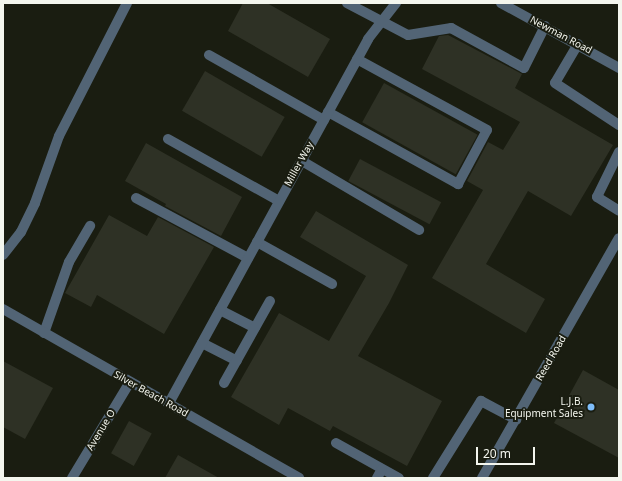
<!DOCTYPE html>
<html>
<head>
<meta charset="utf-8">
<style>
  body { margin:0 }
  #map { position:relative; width:622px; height:481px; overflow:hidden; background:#1a1d11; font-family:"Noto Sans",sans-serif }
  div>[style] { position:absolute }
  .building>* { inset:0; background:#2e3125; transform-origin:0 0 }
  .service>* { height:10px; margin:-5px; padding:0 5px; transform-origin:5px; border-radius:5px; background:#526475 }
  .minor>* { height:10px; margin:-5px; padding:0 5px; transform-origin:5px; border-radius:5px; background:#526475 }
  .tertiary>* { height:10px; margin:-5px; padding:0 5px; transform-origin:5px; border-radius:5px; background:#526475 }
  .dots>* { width:11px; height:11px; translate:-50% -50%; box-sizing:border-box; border:2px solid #1a1d11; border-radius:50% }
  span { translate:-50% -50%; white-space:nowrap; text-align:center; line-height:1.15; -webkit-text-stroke:4px #1a1d11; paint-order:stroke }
  .street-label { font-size:10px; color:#f4f6ee }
  .poi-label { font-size:10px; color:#f4f6ee }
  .right { translate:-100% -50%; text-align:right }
  .frame { position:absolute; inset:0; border:4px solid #f4f6ee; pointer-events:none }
  .scale { position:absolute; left:476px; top:447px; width:59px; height:18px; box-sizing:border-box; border:2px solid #f4f6ee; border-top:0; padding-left:5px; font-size:12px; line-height:14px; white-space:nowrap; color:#f4f6ee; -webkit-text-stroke:3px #1a1d11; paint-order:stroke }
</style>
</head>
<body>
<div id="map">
  <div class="building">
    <div style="clip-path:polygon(243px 3px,267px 3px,330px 39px,308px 77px,228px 31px)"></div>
    <div style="clip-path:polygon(448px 35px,522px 74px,515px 88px,613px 145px,571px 216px,528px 191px,486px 264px,545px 299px,526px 333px,432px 278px,483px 190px,467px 181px,488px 142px,503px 150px,520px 122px,422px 69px,439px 36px)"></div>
    <div style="left:205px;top:71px;width:92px;height:46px;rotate:30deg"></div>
    <div style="left:384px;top:83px;width:107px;height:45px;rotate:29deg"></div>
    <div style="clip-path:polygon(146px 143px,242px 197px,221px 236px,165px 206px,166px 204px,125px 181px)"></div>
    <div style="left:360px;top:159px;width:92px;height:25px;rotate:28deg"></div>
    <div style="clip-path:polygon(316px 211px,408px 265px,389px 303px,358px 356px,442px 401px,407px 466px,333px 426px,330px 431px,288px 408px,279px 425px,231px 397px,279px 313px,329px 341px,366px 276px,300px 237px)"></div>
    <div style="clip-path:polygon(109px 215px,147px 236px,158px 217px,214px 247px,164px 334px,97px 295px,91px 307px,65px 293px)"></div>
    <div style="clip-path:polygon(3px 361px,53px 388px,25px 439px,3px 427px)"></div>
    <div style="clip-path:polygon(583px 370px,619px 390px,619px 458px,554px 423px)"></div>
    <div style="left:129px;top:421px;width:26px;height:37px;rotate:29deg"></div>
    <div style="clip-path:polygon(178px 455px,219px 478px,165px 478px)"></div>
  </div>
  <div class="service">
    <div style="left:347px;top:3px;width:69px;rotate:27.7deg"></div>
    <div style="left:408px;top:35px;width:44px;rotate:-9.2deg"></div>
    <div style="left:451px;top:28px;width:83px;rotate:28.7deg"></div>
    <div style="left:524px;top:68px;width:47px;rotate:-63.4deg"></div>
    <div style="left:578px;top:44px;width:45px;rotate:120.5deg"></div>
    <div style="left:555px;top:83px;width:77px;rotate:33.3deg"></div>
    <div style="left:209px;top:55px;width:132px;rotate:29.5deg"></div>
    <div style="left:328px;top:112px;width:149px;rotate:29deg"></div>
    <div style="left:458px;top:184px;width:61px;rotate:-61.8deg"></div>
    <div style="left:487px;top:130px;width:148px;rotate:-151.4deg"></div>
    <div style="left:168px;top:139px;width:127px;rotate:29.2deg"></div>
    <div style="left:619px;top:152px;width:50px;rotate:116.1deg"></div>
    <div style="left:597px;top:197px;width:26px;rotate:32deg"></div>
    <div style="left:302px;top:161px;width:136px;rotate:30.5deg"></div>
    <div style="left:136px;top:198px;width:127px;rotate:28.2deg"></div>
    <div style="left:257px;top:242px;width:86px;rotate:29.2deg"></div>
    <div style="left:3px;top:255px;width:29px;rotate:-52deg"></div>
    <div style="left:21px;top:232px;width:32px;rotate:-64deg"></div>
    <div style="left:35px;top:203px;width:71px;rotate:-70.3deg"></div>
    <div style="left:59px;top:136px;width:149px;rotate:-62.9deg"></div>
    <div style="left:220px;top:310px;width:39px;rotate:27deg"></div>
    <div style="left:44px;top:333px;width:75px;rotate:-70.6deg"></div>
    <div style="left:69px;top:262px;width:42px;rotate:-59.7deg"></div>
    <div style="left:202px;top:343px;width:39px;rotate:27deg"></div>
    <div style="left:224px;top:383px;width:94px;rotate:-60.7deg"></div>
    <div style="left:336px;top:443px;width:72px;rotate:29.1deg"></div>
    <div style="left:377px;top:478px;width:10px;rotate:-61deg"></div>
    <div style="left:433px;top:478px;width:91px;rotate:-58.1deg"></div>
    <div style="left:481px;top:401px;width:40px;rotate:28deg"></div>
  </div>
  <div class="minor">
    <div style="left:501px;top:3px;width:135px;rotate:28.8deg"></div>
    <div style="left:169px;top:403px;width:415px;rotate:-61.3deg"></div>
    <div style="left:368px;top:39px;width:46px;rotate:-52.1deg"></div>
    <div style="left:72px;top:478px;width:112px;rotate:-58.9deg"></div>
    <div style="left:482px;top:478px;width:276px;rotate:-60.3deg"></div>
  </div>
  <div class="tertiary">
    <div style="left:3px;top:309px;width:341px;rotate:29.7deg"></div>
  </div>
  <div class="dots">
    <div style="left:591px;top:407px;background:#7ebdf9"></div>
  </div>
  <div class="street-label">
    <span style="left:561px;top:35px;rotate:28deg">Newman Road</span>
    <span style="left:299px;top:164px;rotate:-61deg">Miller Way</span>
    <span style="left:551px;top:358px;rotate:-60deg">Reed Road</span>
    <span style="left:151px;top:394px;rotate:29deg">Silver Beach Road</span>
    <span style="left:101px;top:430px;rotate:-59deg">Avenue O</span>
  </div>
  <div class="poi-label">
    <span class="right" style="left:583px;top:407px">L.J.B.<br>Equipment Sales</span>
  </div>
  <div class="frame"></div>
  <div class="scale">20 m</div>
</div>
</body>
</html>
